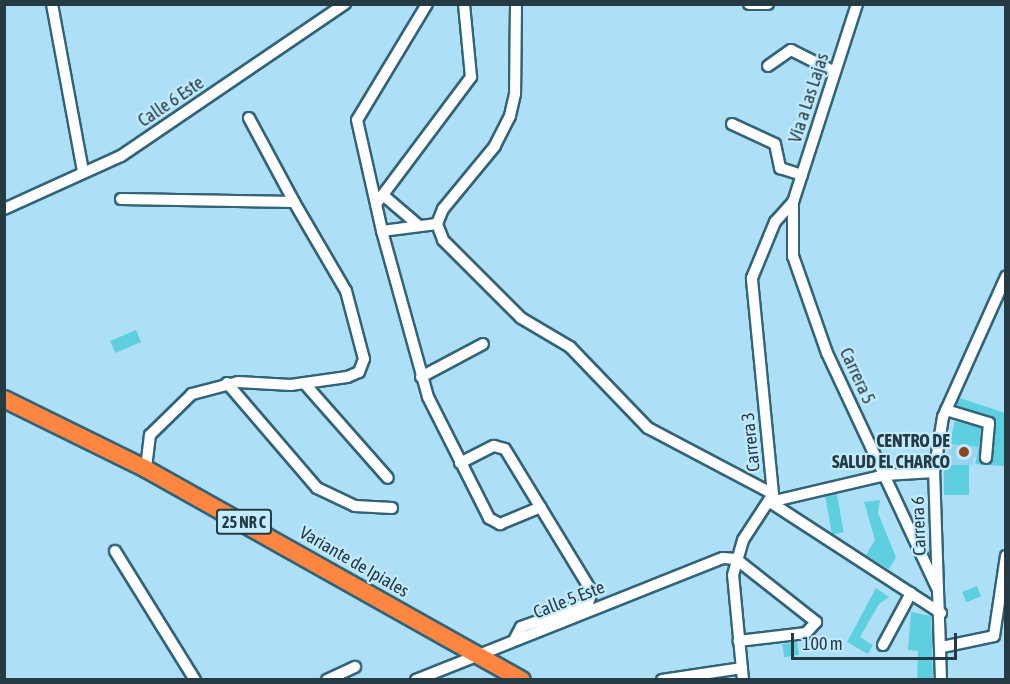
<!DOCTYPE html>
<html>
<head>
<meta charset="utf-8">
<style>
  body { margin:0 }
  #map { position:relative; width:1010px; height:684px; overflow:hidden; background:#ade0f7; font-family:"Asap Condensed",sans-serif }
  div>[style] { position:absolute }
  .built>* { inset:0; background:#99d4ee }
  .building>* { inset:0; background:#5dcfdf; transform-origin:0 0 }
  .roads { filter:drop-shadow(2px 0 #336377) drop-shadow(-2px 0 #336377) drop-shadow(0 2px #336377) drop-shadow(0 -2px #336377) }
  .minor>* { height:10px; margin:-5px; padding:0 5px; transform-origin:5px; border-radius:5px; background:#fff }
  .highway>* { height:16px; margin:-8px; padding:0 8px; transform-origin:8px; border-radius:8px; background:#fe8641 }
  .dots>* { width:16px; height:16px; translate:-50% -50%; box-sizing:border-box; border:3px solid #c3ebfe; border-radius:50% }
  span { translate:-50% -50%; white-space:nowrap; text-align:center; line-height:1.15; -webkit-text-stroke:4.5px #c3ebfe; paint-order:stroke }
  .shield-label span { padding:2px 4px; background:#c3ebfe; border:2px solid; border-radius:4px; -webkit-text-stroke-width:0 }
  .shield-label { font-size:16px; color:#253a43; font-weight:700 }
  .street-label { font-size:18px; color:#253a43 }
  .poi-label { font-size:18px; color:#253a43; font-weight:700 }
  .right { translate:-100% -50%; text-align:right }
  .frame { position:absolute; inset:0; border:6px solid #253a43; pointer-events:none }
  .scale { position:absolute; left:791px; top:633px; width:166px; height:27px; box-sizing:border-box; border:3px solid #253a43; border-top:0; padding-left:8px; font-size:18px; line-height:21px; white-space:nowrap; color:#253a43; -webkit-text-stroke:4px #c3ebfe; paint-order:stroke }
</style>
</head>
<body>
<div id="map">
  <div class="built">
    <div style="clip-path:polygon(949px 444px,979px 447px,979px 457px,973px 457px,973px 465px,948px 465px)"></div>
  </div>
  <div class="building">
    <div style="left:136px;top:330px;width:13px;height:28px;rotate:67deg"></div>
    <div style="clip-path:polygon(960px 398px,1005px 413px,1005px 466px,988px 465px,993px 459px,996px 420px,956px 405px)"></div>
    <div style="clip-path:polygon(955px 421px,981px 428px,979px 458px,983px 465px,975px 464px,979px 447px,949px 444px)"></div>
    <div style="left:944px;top:465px;width:25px;height:30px"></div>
    <div style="left:837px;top:494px;width:39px;height:12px;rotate:80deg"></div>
    <div style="clip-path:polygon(880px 500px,878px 513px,896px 557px,889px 569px,866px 555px,875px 540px,864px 502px)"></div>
    <div style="left:977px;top:586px;width:11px;height:16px;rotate:68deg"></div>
    <div style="clip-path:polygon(876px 588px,889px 597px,879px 604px,860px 637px,873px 645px,868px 654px,847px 642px)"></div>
    <div style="clip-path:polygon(911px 612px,931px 616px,933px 680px,917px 680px,918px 651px,908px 650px)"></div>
    <div style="left:797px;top:642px;width:13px;height:15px;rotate:81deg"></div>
  </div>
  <div class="roads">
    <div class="minor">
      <div style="left:52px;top:4px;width:170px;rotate:79.5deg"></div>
      <div style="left:427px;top:4px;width:135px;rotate:121.1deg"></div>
      <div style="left:357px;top:120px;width:114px;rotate:77.3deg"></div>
      <div style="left:382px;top:231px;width:172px;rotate:74.5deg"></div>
      <div style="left:428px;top:397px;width:136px;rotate:63.2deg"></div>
      <div style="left:489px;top:518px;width:13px;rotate:29deg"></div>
      <div style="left:500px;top:524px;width:44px;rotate:-22.5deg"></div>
      <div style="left:516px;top:4px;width:90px;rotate:90.6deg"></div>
      <div style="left:515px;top:94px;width:23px;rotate:103deg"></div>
      <div style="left:510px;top:116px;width:34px;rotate:117deg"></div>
      <div style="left:495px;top:146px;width:82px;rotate:129.5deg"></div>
      <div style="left:443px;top:209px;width:16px;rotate:112deg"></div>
      <div style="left:437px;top:224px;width:17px;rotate:69deg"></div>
      <div style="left:443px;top:240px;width:110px;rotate:45deg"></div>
      <div style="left:521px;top:318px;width:57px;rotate:30.6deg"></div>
      <div style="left:570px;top:347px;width:112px;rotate:46.1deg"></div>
      <div style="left:648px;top:428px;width:141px;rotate:27.8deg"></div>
      <div style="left:749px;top:4px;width:19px"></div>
      <div style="left:857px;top:4px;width:208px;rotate:107.9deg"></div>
      <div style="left:793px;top:202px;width:54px;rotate:90deg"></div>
      <div style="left:793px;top:256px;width:103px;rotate:70.7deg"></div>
      <div style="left:827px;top:353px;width:259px;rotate:64.9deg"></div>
      <div style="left:768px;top:66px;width:28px;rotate:-35deg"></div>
      <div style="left:791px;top:50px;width:49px;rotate:26.6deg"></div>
      <div style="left:249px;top:118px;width:95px;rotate:61.8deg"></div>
      <div style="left:732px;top:124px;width:47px;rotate:24.9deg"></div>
      <div style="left:775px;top:144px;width:25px;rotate:78deg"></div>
      <div style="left:780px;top:168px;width:23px;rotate:18deg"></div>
      <div style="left:383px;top:195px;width:45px;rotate:40.5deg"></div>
      <div style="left:121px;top:199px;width:173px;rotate:1deg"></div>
      <div style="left:294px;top:202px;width:103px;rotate:59.7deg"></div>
      <div style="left:346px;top:291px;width:70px;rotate:75.2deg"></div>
      <div style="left:364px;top:359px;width:14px;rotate:111deg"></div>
      <div style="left:359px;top:372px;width:13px;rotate:157deg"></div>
      <div style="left:347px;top:377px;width:57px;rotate:171.9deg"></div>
      <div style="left:291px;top:385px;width:53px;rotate:-176.8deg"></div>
      <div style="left:238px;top:382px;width:48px;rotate:165.4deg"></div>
      <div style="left:192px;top:394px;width:59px;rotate:135.7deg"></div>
      <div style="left:150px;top:435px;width:34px;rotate:97deg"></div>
      <div style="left:376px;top:204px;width:159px;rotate:-53.2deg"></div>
      <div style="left:471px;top:77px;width:73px;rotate:-95.5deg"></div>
      <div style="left:4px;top:209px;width:128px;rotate:-24.4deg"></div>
      <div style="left:121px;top:156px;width:271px;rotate:-34.2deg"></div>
      <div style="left:382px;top:231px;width:55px;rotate:-7.3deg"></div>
      <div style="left:421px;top:377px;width:70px;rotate:-28deg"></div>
      <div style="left:227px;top:383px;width:138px;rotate:49.4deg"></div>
      <div style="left:317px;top:488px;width:42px;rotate:25.3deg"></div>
      <div style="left:355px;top:506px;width:37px;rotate:3deg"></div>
      <div style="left:305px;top:384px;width:125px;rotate:48.6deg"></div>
      <div style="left:946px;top:410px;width:45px;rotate:16.8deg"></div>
      <div style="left:989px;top:423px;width:35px;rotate:95deg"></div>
      <div style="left:460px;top:463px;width:38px;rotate:-27deg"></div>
      <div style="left:494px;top:446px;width:11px;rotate:15deg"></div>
      <div style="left:505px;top:449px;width:167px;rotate:58.7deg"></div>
      <div style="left:592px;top:592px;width:12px;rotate:110deg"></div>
      <div style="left:588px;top:603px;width:71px;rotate:160.3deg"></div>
      <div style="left:521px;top:627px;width:15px;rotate:118deg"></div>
      <div style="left:770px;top:502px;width:204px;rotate:33deg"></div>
      <div style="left:770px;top:502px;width:118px;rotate:-13.2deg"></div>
      <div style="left:885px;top:475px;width:49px;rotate:-3.5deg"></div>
      <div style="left:115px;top:551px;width:152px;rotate:58.2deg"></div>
      <div style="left:883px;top:645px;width:59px;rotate:-61.7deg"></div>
      <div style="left:942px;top:647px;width:53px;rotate:-11.9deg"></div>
      <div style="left:994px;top:636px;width:81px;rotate:-81.5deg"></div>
      <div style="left:327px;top:680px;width:31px;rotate:-25deg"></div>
      <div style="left:416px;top:680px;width:330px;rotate:-21.7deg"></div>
      <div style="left:723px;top:558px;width:13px;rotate:4deg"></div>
      <div style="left:736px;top:559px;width:102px;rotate:38.2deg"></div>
      <div style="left:816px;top:622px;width:15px;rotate:132deg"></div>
      <div style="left:806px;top:633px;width:68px;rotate:173.3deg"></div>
      <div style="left:662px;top:680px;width:81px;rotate:-8.5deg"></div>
      <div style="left:743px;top:680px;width:105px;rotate:-95.4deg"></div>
      <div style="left:733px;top:575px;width:36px;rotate:-74deg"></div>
      <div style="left:743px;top:540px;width:55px;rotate:-56.9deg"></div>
      <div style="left:773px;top:494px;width:217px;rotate:-95.6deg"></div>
      <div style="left:752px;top:278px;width:61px;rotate:-67.7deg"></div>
      <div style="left:775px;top:222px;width:27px;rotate:-48deg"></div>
      <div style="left:941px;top:680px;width:208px;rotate:-91.9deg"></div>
      <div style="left:934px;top:472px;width:56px;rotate:-80.7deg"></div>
      <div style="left:943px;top:417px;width:154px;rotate:-65.8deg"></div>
    </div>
    <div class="highway">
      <div style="left:4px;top:399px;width:158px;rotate:26.2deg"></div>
      <div style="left:146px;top:469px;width:431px;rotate:29.3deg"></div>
    </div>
  </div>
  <div class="dots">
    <div style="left:964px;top:452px;background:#8d4720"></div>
  </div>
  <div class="shield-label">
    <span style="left:244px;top:522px">25 NR C</span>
  </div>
  <div class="street-label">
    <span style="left:809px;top:98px;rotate:-72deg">Vía a Las Lajas</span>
    <span style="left:171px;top:102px;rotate:-34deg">Calle 6 Este</span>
    <span style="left:857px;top:376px;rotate:65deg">Carrera 5</span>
    <span style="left:751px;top:442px;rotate:-96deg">Carrera 3</span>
    <span style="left:919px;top:526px;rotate:-92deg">Carrera 6</span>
    <span style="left:354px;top:562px;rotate:30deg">Variante de Ipiales</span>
    <span style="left:569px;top:600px;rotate:-21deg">Calle 5 Este</span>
  </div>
  <div class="poi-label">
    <span class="right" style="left:950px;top:452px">CENTRO DE<br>SALUD EL CHARCO</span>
  </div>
  <div class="frame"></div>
  <div class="scale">100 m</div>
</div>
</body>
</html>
